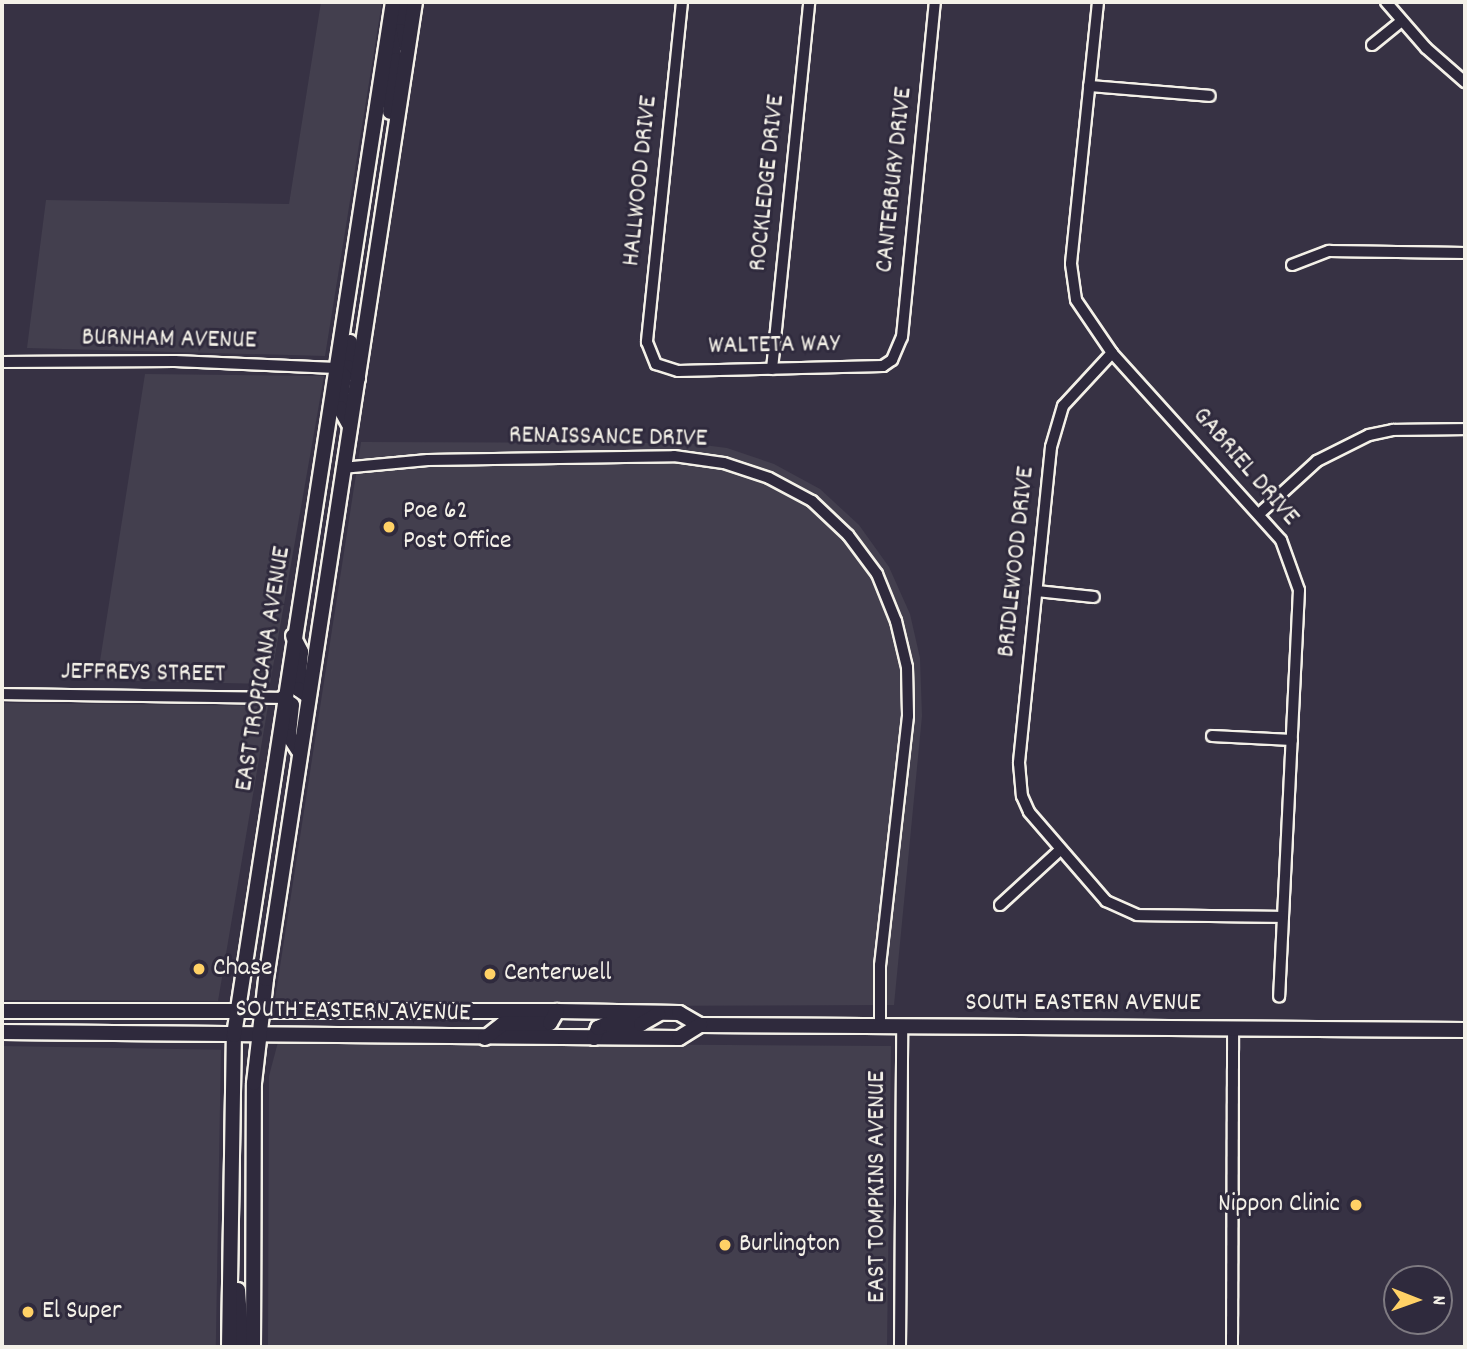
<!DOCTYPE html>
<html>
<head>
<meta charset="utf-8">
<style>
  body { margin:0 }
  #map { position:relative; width:1467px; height:1349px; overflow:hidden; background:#373244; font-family:Dekko,sans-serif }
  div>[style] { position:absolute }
  .built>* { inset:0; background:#433f4e; transform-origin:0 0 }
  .roads { filter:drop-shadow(2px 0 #f4f1e8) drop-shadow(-2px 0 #f4f1e8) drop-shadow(0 2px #f4f1e8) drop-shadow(0 -2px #f4f1e8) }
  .minor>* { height:10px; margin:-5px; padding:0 5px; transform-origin:5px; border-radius:5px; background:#2f2a3d }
  .major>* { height:14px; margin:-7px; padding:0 7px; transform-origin:7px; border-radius:7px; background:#2f2a3d }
  .dots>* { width:19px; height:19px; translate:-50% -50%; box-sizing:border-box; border:4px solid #2f2a3d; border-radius:50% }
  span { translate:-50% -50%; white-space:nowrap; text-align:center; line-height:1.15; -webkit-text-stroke:6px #2f2a3d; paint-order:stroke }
  .street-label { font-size:26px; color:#f4f1e8 }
  .poi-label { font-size:26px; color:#f4f1e8 }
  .left { translate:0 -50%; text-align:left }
  .right { translate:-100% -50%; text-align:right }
  .frame { position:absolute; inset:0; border:4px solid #f4f1e8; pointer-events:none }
  .north { position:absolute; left:1383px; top:1265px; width:70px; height:70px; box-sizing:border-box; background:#2f2a3d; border:2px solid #7e7a81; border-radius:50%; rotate:91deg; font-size:19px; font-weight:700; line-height:28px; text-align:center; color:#f4f1e8 }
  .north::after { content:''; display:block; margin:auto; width:24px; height:32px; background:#ffd166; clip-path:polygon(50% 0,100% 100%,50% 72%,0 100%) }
</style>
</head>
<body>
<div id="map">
  <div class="built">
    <div style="clip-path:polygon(321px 2px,382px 2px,325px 356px,27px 348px,46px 200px,289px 204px)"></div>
    <div style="clip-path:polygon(145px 374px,324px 376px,270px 684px,97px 680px)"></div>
    <div style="clip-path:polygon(361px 442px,688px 443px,727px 448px,774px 464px,820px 489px,859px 525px,889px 567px,910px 614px,920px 658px,922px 716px,894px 1005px,291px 1007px,275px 999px)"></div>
    <div style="clip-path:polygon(2px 703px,268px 706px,218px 1001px,2px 1000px)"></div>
    <div style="clip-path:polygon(278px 1042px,891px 1046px,887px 1347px,268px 1347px,269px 1076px)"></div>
    <div style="left:2px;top:1046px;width:219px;height:301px;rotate:1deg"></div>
  </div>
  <div class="roads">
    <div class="minor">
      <div style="left:682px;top:2px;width:342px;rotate:95.9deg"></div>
      <div style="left:647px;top:342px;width:24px;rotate:68deg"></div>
      <div style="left:656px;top:364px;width:23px;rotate:18deg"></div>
      <div style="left:678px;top:371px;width:205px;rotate:-1.4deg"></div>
      <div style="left:883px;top:366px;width:11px;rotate:-34deg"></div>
      <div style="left:892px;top:360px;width:25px;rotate:-67deg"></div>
      <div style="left:902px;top:337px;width:337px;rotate:-84.4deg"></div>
      <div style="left:1098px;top:2px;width:263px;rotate:95.9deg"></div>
      <div style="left:1071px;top:264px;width:36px;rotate:82deg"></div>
      <div style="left:1076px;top:300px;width:64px;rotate:55.8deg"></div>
      <div style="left:1112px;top:353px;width:252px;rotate:47.9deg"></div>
      <div style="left:1281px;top:540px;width:53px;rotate:70.2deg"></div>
      <div style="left:1299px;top:590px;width:407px;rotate:92.8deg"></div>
      <div style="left:1386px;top:2px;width:61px;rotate:49deg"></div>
      <div style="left:1426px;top:48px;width:52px;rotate:41.1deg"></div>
      <div style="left:1372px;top:45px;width:38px;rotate:-39deg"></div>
      <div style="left:1089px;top:86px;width:121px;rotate:4.7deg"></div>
      <div style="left:1292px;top:265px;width:40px;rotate:-21deg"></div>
      <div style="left:1329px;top:251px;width:136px;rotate:0.8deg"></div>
      <div style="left:1112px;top:353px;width:72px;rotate:132.8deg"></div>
      <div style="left:1063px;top:406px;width:43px;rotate:106.3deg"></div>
      <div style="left:1051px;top:447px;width:318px;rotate:95.8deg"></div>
      <div style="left:1019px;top:763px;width:33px;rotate:85deg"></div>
      <div style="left:1022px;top:796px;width:17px;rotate:66deg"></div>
      <div style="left:1029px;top:812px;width:118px;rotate:49.1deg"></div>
      <div style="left:1106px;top:901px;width:34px;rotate:24deg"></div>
      <div style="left:1137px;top:915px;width:146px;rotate:0.8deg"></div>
      <div style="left:2px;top:362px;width:173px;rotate:-0.3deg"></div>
      <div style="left:175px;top:361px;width:161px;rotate:2.5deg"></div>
      <div style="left:772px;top:369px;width:369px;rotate:-84.2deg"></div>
      <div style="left:342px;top:468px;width:86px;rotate:-5.3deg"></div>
      <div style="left:428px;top:460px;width:246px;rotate:-0.9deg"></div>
      <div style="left:674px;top:456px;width:50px;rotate:8deg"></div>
      <div style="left:724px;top:463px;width:47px;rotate:18.4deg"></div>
      <div style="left:769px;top:478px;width:49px;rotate:28.1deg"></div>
      <div style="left:812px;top:501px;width:50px;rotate:43.4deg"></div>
      <div style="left:848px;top:535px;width:49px;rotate:53.4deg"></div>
      <div style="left:877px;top:574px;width:51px;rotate:68deg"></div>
      <div style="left:896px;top:621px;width:47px;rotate:76.6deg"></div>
      <div style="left:907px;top:667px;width:49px;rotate:88.8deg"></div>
      <div style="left:908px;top:716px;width:251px;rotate:96.4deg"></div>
      <div style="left:880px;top:965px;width:62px;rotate:90deg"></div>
      <div style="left:1259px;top:514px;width:79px;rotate:-42.4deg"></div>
      <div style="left:1317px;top:461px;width:58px;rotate:-26.6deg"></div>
      <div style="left:1369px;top:435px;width:25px;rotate:-12deg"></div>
      <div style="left:1393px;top:430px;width:72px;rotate:-0.8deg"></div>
      <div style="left:1037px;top:591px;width:57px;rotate:6deg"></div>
      <div style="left:2px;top:694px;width:281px;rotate:0.8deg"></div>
      <div style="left:1212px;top:736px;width:80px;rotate:2.9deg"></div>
      <div style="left:1000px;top:905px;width:81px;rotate:-42.5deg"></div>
      <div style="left:900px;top:1347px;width:319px;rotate:-89.6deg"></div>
      <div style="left:1232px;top:1347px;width:318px;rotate:-89.8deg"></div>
    </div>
    <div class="major">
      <div style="left:402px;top:2px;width:29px;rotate:94deg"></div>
      <div style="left:400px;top:31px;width:18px;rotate:68deg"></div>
      <div style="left:390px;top:32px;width:28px;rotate:80deg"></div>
      <div style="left:395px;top:60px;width:52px;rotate:95.5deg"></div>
      <div style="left:350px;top:342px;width:25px;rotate:95deg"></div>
      <div style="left:348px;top:367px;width:15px;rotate:48deg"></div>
      <div style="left:336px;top:368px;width:11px;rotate:45deg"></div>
      <div style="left:344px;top:376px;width:32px;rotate:97deg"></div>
      <div style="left:340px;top:408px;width:18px;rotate:61deg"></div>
      <div style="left:293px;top:636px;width:18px;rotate:63deg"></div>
      <div style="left:301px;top:652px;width:37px;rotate:95deg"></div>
      <div style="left:298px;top:689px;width:11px;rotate:34deg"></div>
      <div style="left:283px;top:698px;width:11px;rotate:38deg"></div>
      <div style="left:292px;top:705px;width:31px;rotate:96deg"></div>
      <div style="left:289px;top:736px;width:17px;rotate:57deg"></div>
      <div style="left:2px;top:1011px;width:555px"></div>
      <div style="left:557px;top:1011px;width:122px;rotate:0.9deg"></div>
      <div style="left:679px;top:1013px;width:24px;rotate:30deg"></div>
      <div style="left:700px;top:1025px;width:765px;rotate:0.37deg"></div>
      <div style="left:2px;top:1032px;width:677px;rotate:0.51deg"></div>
      <div style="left:679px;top:1038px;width:25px;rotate:-32deg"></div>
      <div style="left:485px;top:1038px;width:23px;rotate:-38deg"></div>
      <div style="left:503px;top:1024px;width:47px;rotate:-1.2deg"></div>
      <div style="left:550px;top:1023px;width:14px;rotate:-60deg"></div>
      <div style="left:594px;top:1038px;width:11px;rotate:-68deg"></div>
      <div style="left:598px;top:1028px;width:10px;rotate:-24deg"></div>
      <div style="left:607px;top:1024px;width:34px"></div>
      <div style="left:641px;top:1024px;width:20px;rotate:-30deg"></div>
      <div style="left:238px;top:1290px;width:57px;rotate:86deg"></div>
      <div style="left:229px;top:1347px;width:312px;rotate:-89.1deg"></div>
      <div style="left:234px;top:1035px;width:1045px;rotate:-81.25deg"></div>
      <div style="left:253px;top:1347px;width:264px;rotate:-89.8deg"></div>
      <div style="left:254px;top:1083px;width:105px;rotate:-83.4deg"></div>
      <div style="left:266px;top:979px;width:988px;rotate:-81.33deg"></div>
    </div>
  </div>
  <div class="dots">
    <div style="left:389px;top:527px;background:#ffd166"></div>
    <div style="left:199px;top:969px;background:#ffd166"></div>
    <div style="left:490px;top:974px;background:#ffd166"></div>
    <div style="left:1356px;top:1205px;background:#ffd166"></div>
    <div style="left:725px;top:1245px;background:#ffd166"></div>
    <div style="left:28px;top:1312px;background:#ffd166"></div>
  </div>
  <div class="street-label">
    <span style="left:895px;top:180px;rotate:-84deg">CANTERBURY DRIVE</span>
    <span style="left:641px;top:181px;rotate:-84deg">HALLWOOD DRIVE</span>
    <span style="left:768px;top:183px;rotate:-84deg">ROCKLEDGE DRIVE</span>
    <span style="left:169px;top:340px;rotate:1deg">BURNHAM AVENUE</span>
    <span style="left:774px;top:346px;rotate:-1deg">WALTETA WAY</span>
    <span style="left:608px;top:438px;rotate:1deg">RENAISSANCE DRIVE</span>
    <span style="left:1245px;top:467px;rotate:49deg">GABRIEL DRIVE</span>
    <span style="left:1017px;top:562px;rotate:-84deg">BRIDLEWOOD DRIVE</span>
    <span style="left:264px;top:669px;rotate:-81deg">EAST TROPICANA AVENUE</span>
    <span style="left:143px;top:674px;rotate:1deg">JEFFREYS STREET</span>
    <span style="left:1083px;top:1004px">SOUTH EASTERN AVENUE</span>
    <span style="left:353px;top:1012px;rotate:1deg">SOUTH EASTERN AVENUE</span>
    <span style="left:878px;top:1187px;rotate:-90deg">EAST TOMPKINS AVENUE</span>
  </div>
  <div class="poi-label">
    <span class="left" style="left:403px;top:527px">Poe 62<br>Post Office</span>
    <span class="left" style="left:213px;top:969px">Chase</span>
    <span class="left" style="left:504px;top:974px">Centerwell</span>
    <span class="right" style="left:1340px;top:1205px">Nippon Clinic</span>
    <span class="left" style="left:739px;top:1245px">Burlington</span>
    <span class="left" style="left:42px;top:1312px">El Super</span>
  </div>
  <div class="frame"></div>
  <div class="north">N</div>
</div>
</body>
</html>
